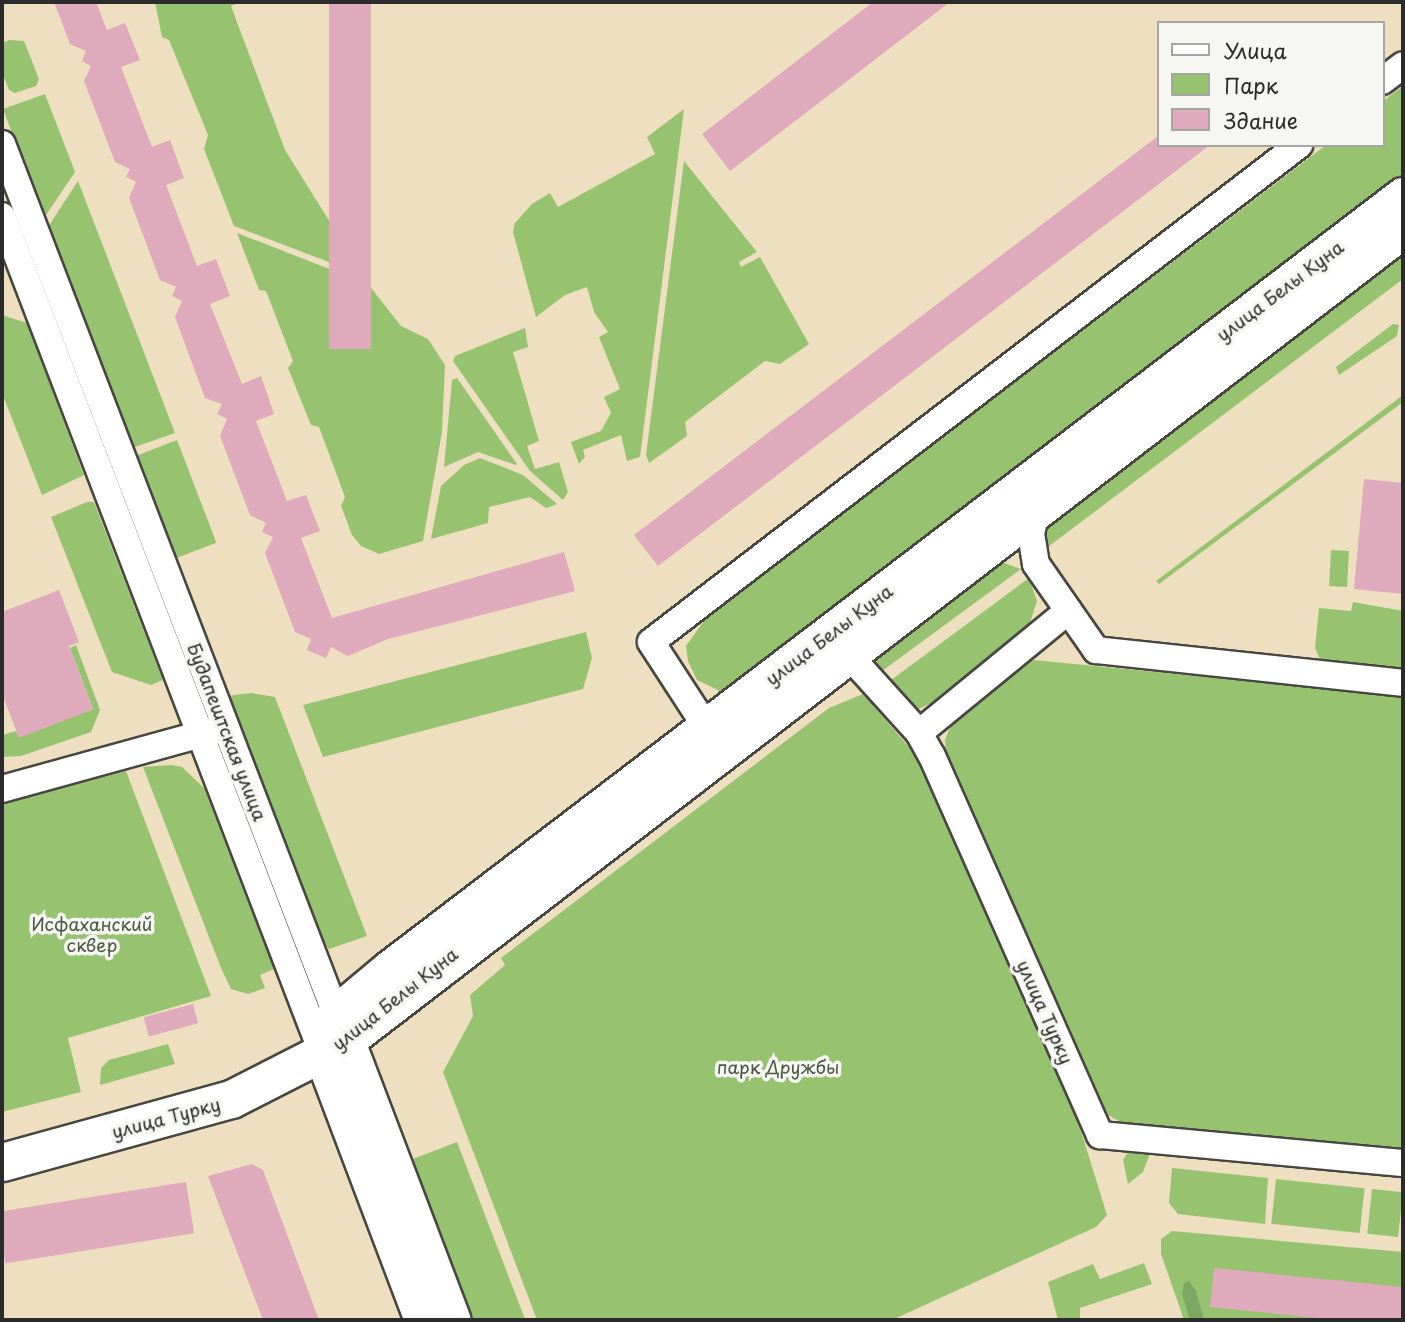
<!DOCTYPE html>
<html>
<head>
<meta charset="utf-8">
<style>
  body { margin:0 }
  #map { position:relative; width:1405px; height:1322px; overflow:hidden; background:#eedfc0; font-family:"Playpen Sans",sans-serif }
  div>[style] { position:absolute }
  .green>* { inset:0; background:#97c371; transform-origin:0 0 }
  .forest>* { inset:0; background:#79a963 }
  .building>* { inset:0; background:#dfaabc; transform-origin:0 0 }
  .roads { filter:drop-shadow(2px 0 #484641) drop-shadow(-2px 0 #484641) drop-shadow(0 2px #484641) drop-shadow(0 -2px #484641) }
  .street>* { height:26px; margin:-13px; padding:0 13px; transform-origin:13px; border-radius:13px; background:#fff }
  .secondary>* { height:37px; margin:-18.5px; padding:0 18.5px; transform-origin:18.5px; border-radius:18.5px; background:#fff }
  span { translate:-50% -50%; white-space:nowrap; text-align:center; line-height:1.15; -webkit-text-stroke:7px #f6f6f2; paint-order:stroke }
  .street-label { font-size:18px; color:#2b2b2b }
  .park-label { font-size:18px; color:#4b5940 }
  .frame { position:absolute; inset:0; border:4px solid #2b2b2b; pointer-events:none }
  .legend { position:absolute; left:1157px; top:21px; width:228px; height:126px; box-sizing:border-box; background:#f6f6f2; border:2px solid #a5a5a2; margin:0; padding:9px 12px; list-style:none; font-size:21px; color:#2b2b2b }
  .legend li { display:flex; align-items:center; gap:14px; height:35px }
  .legend b { width:35px; border:2px solid #a5a5a2 }
</style>
</head>
<body>
<div id="map">
  <div class="green">
    <div style="clip-path:polygon(155px 2px,241px 2px,231px 6px,285px 150px,363px 275px,234px 226px,204px 149px,208px 135px,169px 40px,162px 37px)"></div>
    <div style="clip-path:polygon(9px 40px,24px 41px,39px 79px,36px 86px,15px 93px,9px 90px,2px 72px,2px 43px)"></div>
    <div style="clip-path:polygon(1403px 86px,1403px 178px,722px 692px,697px 680px,688px 661px,686px 646px,706px 618px,1326px 145px,1382px 145px,1382px 102px)"></div>
    <div style="clip-path:polygon(45px 94px,75px 172px,44px 218px,3px 109px)"></div>
    <div style="clip-path:polygon(684px 109px,640px 457px,627px 461px,621px 435px,583px 450px,585px 457px,579px 464px,571px 442px,601px 431px,611px 413px,604px 397px,620px 389px,599px 337px,608px 332px,594px 312px,587px 287px,565px 295px,536px 317px,513px 232px,515px 223px,532px 204px,550px 193px,558px 207px,655px 154px,647px 137px)"></div>
    <div style="clip-path:polygon(684px 161px,757px 252px,739px 262px,741px 267px,760px 257px,809px 344px,780px 364px,765px 361px,685px 422px,687px 436px,649px 463px,646px 455px)"></div>
    <div style="clip-path:polygon(78px 181px,175px 433px,132px 448px,48px 227px)"></div>
    <div style="clip-path:polygon(237px 233px,368px 284px,401px 326px,428px 339px,445px 365px,442px 432px,423px 541px,379px 554px,361px 546px,352px 535px,341px 506px,345px 497px,319px 427px,311px 425px,288px 368px,293px 361px,266px 291px,259px 290px)"></div>
    <div style="clip-path:polygon(1403px 247px,1403px 279px,1044px 550px,1046px 525px)"></div>
    <div style="clip-path:polygon(2px 315px,27px 323px,84px 475px,42px 495px,2px 393px)"></div>
    <div style="clip-path:polygon(1393px 324px,1399px 325px,1397px 336px,1339px 375px,1336px 367px)"></div>
    <div style="clip-path:polygon(525px 328px,528px 347px,513px 352px,539px 441px,527px 446px,535px 469px,559px 462px,568px 492px,563px 500px,530px 471px,453px 361px,455px 356px)"></div>
    <div style="clip-path:polygon(457px 378px,517px 464px,516px 465px,478px 452px,444px 467px,452px 380px)"></div>
    <div style="clip-path:polygon(1403px 395px,1403px 402px,1159px 584px,1156px 581px)"></div>
    <div style="left:177px;top:440px;width:110px;height:45px;rotate:69deg"></div>
    <div style="clip-path:polygon(480px 458px,523px 475px,557px 504px,546px 508px,530px 497px,489px 507px,488px 523px,431px 539px,441px 486px,464px 465px)"></div>
    <div style="clip-path:polygon(87px 502px,94px 502px,163px 680px,151px 685px,112px 672px,51px 517px)"></div>
    <div style="left:1331px;top:550px;width:18px;height:36px;rotate:3deg"></div>
    <div style="clip-path:polygon(996px 560px,1021px 569px,878px 674px,876px 655px)"></div>
    <div style="clip-path:polygon(1029px 578px,1037px 601px,1029px 626px,943px 697px,919px 709px,907px 704px,887px 683px)"></div>
    <div style="clip-path:polygon(1353px 602px,1403px 611px,1403px 670px,1321px 661px,1315px 648px,1319px 608px,1351px 611px)"></div>
    <div style="clip-path:polygon(586px 632px,592px 658px,583px 689px,323px 757px,303px 705px)"></div>
    <div style="clip-path:polygon(76px 645px,100px 710px,91px 732px,21px 756px,2px 757px,2px 735px,16px 731px,19px 737px,93px 709px,70px 648px)"></div>
    <div style="clip-path:polygon(1033px 660px,1403px 696px,1403px 1151px,1121px 1122px,1108px 1115px,946px 751px,945px 740px,951px 725px)"></div>
    <div style="clip-path:polygon(251px 693px,275px 697px,367px 936px,329px 949px,321px 939px,227px 696px)"></div>
    <div style="clip-path:polygon(863px 694px,915px 754px,1075px 1112px,1107px 1215px,1096px 1227px,892px 1320px,537px 1320px,443px 1072px,473px 1016px,470px 995px,505px 965px,501px 958px,829px 708px)"></div>
    <div style="clip-path:polygon(171px 765px,182px 767px,204px 788px,274px 969px,260px 975px,265px 988px,248px 994px,231px 989px,221px 968px,143px 767px)"></div>
    <div style="clip-path:polygon(126px 771px,211px 996px,68px 1038px,81px 1092px,2px 1112px,2px 804px)"></div>
    <div style="clip-path:polygon(168px 1044px,175px 1064px,100px 1085px,101px 1068px,109px 1060px)"></div>
    <div style="left:457px;top:1142px;width:190px;height:50px;rotate:69deg"></div>
    <div style="clip-path:polygon(1129px 1151px,1151px 1151px,1143px 1172px,1128px 1184px,1123px 1160px)"></div>
    <div style="clip-path:polygon(1172px 1168px,1268px 1178px,1265px 1224px,1178px 1214px,1169px 1203px)"></div>
    <div style="left:1276px;top:1179px;width:89px;height:45px;rotate:6deg"></div>
    <div style="left:1372px;top:1189px;width:31px;height:45px;rotate:6deg"></div>
    <div style="clip-path:polygon(1172px 1231px,1403px 1252px,1403px 1320px,1184px 1320px,1161px 1254px,1161px 1239px)"></div>
    <div style="clip-path:polygon(1144px 1263px,1152px 1284px,1080px 1308px,1080px 1320px,1058px 1320px,1048px 1282px,1093px 1264px,1100px 1279px)"></div>
  </div>
  <div class="forest">
    <div style="clip-path:polygon(1189px 1281px,1196px 1291px,1204px 1320px,1190px 1320px,1182px 1294px,1184px 1283px)"></div>
  </div>
  <div class="building">
    <div style="clip-path:polygon(54px 2px,96px 2px,107px 30px,125px 23px,140px 60px,121px 67px,152px 147px,170px 140px,184px 178px,166px 185px,197px 266px,216px 259px,230px 296px,210px 304px,242px 384px,261px 376px,274px 414px,256px 421px,287px 501px,306px 495px,320px 531px,301px 538px,332px 618px,564px 552px,575px 591px,388px 639px,348px 656px,331px 647px,326px 658px,307px 650px,311px 639px,295px 632px,265px 553px,273px 537px,262px 532px,266px 523px,250px 515px,220px 436px,227px 419px,217px 414px,222px 404px,205px 398px,175px 317px,182px 301px,172px 296px,176px 287px,160px 280px,129px 198px,136px 182px,126px 177px,130px 169px,115px 162px,84px 81px,91px 66px,82px 61px,86px 51px,70px 44px)"></div>
    <div style="left:329px;top:2px;width:42px;height:347px"></div>
    <div style="clip-path:polygon(873px 2px,950px 2px,730px 171px,702px 134px)"></div>
    <div style="clip-path:polygon(1158px 136px,1158px 145px,1210px 145px,658px 566px,634px 535px)"></div>
    <div style="clip-path:polygon(1364px 479px,1403px 483px,1403px 594px,1354px 589px)"></div>
    <div style="clip-path:polygon(59px 590px,79px 642px,69px 646px,93px 709px,19px 738px,2px 693px,2px 612px)"></div>
    <div style="left:193px;top:1004px;width:20px;height:51px;rotate:75deg"></div>
    <div style="clip-path:polygon(252px 1164px,263px 1170px,319px 1320px,263px 1320px,208px 1176px)"></div>
    <div style="left:186px;top:1182px;width:52px;height:191px;rotate:81deg"></div>
    <div style="clip-path:polygon(1214px 1268px,1403px 1287px,1403px 1320px,1337px 1320px,1210px 1307px)"></div>
  </div>
  <div class="roads">
    <div class="street">
      <div style="left:1382px;top:81px;width:26px;rotate:-37deg"></div>
      <div style="left:2px;top:144px;width:932px;rotate:69deg"></div>
      <div style="left:2px;top:216px;width:898px;rotate:69.06deg"></div>
      <div style="left:1037px;top:509px;width:25px;rotate:104deg"></div>
      <div style="left:1031px;top:533px;width:31px;rotate:81deg"></div>
      <div style="left:1036px;top:564px;width:105px;rotate:55.1deg"></div>
      <div style="left:1096px;top:650px;width:309px;rotate:6.1deg"></div>
      <div style="left:836px;top:641px;width:124px;rotate:47.9deg"></div>
      <div style="left:919px;top:733px;width:26px;rotate:61deg"></div>
      <div style="left:932px;top:756px;width:415px;rotate:66.1deg"></div>
      <div style="left:1100px;top:1135px;width:304px;rotate:5.3deg"></div>
      <div style="left:919px;top:733px;width:193px;rotate:-39.3deg"></div>
      <div style="left:716px;top:742px;width:119px;rotate:-123deg"></div>
      <div style="left:651px;top:642px;width:817px;rotate:-37.49deg"></div>
      <div style="left:2px;top:789px;width:222px;rotate:-15.4deg"></div>
    </div>
    <div class="secondary">
      <div style="left:337px;top:1018px;width:323px;rotate:69.2deg"></div>
      <div style="left:323px;top:1055px;width:43px;rotate:-72.4deg"></div>
      <div style="left:336px;top:1014px;width:72px;rotate:-39.9deg"></div>
      <div style="left:391px;top:968px;width:1273px;rotate:-37.34deg"></div>
      <div style="left:323px;top:1055px;width:283px;rotate:69.3deg"></div>
      <div style="left:2px;top:1162px;width:238px;rotate:-15.4deg"></div>
      <div style="left:231px;top:1099px;width:128px;rotate:-27deg"></div>
      <div style="left:345px;top:1041px;width:1334px;rotate:-37.51deg"></div>
    </div>
  </div>
  <div class="street-label">
    <span style="left:1280px;top:291px;rotate:-37deg">улица Белы Куна</span>
    <span style="left:829px;top:635px;rotate:-37deg">улица Белы Куна</span>
    <span style="left:227px;top:732px;rotate:69deg">Будапештская улица</span>
    <span style="left:395px;top:999px;rotate:-38deg">улица Белы Куна</span>
    <span style="left:1045px;top:1012px;rotate:66deg">улица Турку</span>
    <span style="left:166px;top:1118px;rotate:-15deg">улица Турку</span>
  </div>
  <div class="park-label">
    <span style="left:92px;top:935px">Исфаханский<br>сквер</span>
    <span style="left:778px;top:1067px">парк Дружбы</span>
  </div>
  <div class="frame"></div>
  <ul class="legend">
  <li><b style="height:9px;background:#fff"></b>Улица</li>
  <li><b style="height:19px;background:#97c371"></b>Парк</li>
  <li><b style="height:19px;background:#dfaabc"></b>Здание</li>
  </ul>
</div>
</body>
</html>
